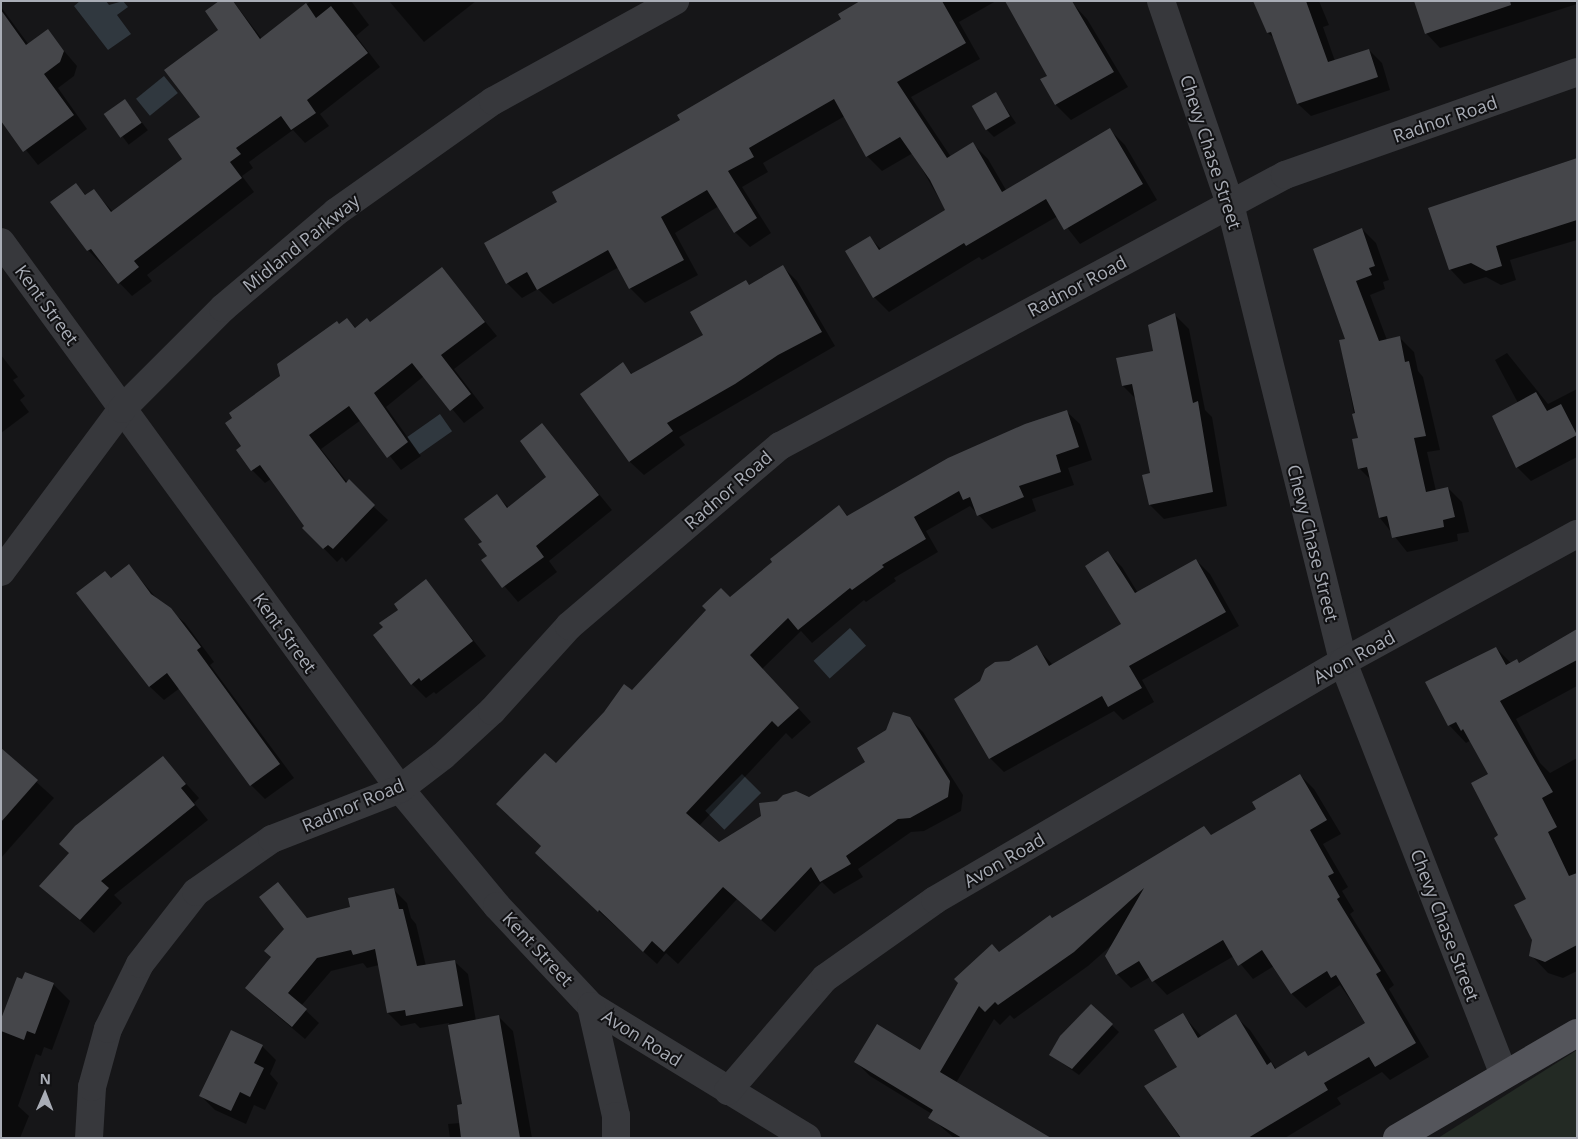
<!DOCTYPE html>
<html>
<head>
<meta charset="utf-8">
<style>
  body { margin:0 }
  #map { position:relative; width:1578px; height:1139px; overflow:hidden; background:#161618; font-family:"Open Sans",sans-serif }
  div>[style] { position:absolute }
  .green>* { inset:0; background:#232a24 }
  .water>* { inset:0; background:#30383f; transform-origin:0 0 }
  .shadow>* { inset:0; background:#0007; transform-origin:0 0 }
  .building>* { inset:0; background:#45464a; transform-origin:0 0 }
  .minor>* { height:28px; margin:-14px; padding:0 14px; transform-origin:14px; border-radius:14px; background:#37383c }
  .major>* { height:28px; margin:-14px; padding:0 14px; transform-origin:14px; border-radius:14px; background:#54555b }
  span { translate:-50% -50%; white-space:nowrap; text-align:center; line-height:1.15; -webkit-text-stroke:4px #111113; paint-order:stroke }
  .street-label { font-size:18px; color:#a9adb6 }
  .frame { position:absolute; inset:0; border:2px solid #a9adb6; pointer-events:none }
  .north { position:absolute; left:20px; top:1069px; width:50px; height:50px; -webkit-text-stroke:4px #111113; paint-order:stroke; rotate:1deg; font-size:14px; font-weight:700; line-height:20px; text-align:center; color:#a9adb6 }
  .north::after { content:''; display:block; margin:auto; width:18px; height:22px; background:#a9adb6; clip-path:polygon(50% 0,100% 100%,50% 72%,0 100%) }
</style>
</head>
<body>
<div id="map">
  <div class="green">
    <div style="clip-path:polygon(1577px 1050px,1577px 1138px,1438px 1138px)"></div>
  </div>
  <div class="water">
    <div style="clip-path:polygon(80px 1px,106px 1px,109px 5px,123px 1px,128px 7px,117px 15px,131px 34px,108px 50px,74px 6px)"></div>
    <div style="left:164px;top:76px;width:22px;height:36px;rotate:51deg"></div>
    <div style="left:440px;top:414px;width:21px;height:40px;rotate:55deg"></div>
    <div style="left:850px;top:628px;width:24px;height:49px;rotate:48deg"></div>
    <div style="left:742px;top:774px;width:27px;height:52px;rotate:45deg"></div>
  </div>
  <div class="shadow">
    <div style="clip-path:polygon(233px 1px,262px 39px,311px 1px,351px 1px,369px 25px,356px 36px,380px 67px,320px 114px,329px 126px,305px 143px,293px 130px,249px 162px,253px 168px,242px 176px,254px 192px,147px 275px,152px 281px,132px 296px,88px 250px,76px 185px,87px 196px,94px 191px,113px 212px,184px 159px,202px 117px,220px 30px)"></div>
    <div style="clip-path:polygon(389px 1px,476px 1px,424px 42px)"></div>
    <div style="clip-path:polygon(887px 1px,996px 1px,959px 22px,980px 59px,911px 97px,951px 157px,973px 144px,988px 159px,1006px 190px,1110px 130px,1125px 145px,1157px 200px,1080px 244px,1058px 216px,982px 260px,979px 257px,889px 312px,874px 297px,870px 238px,882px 250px,946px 211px,913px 153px,882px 171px,867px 156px,845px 116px,763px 163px,768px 172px,742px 187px,771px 233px,750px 247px,735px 232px,719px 206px,675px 233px,698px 275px,645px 303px,630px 288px,619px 267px,553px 304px,538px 289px,522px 298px,507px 283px,559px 202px)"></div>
    <div style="clip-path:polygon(1255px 1px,1319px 1px,1329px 25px,1323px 27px,1335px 61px,1369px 50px,1382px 63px,1390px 90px,1311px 116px,1298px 104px,1275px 39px,1268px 33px)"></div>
    <div style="clip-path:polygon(1415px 1px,1577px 1px,1577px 4px,1440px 48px,1426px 33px)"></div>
    <div style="clip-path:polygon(1074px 5px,1087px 19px,1128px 87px,1071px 120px,1056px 105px,1042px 80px,1048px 76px)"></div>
    <div style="clip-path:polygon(1px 7px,29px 45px,47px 31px,77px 66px,74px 76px,58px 88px,87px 129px,38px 165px,1px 119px)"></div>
    <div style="clip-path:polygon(996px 94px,1016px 123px,994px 137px,987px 130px)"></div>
    <div style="left:125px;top:100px;width:38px;height:24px;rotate:53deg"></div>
    <div style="clip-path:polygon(1577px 158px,1577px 240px,1510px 260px,1516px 280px,1501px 285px,1486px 277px,1464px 284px,1450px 269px,1430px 208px)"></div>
    <div style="clip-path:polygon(1362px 229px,1376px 243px,1389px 280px,1383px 282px,1385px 289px,1370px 295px,1387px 340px,1399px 337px,1414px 352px,1418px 371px,1423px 377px,1440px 450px,1427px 452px,1436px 491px,1448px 488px,1462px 502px,1469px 532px,1457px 534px,1458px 541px,1407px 552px,1380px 518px,1372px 481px,1359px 468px,1359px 439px,1340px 341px,1346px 340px)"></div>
    <div style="clip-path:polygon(783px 267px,797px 281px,835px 346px,679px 437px,685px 445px,644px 475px,630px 462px,582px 394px,623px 364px,633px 375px,705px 335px,750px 286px)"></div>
    <div style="clip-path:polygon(442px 269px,497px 336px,454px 369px,484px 408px,464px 423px,424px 376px,386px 407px,421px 456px,401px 470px,361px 420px,321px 449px,348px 483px,388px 520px,346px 562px,342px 557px,337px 562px,304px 528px,305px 526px,271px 479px,265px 483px,252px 470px,243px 446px,282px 377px,339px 325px,347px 319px,356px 328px,370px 323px)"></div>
    <div style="clip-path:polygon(1175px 315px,1189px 329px,1205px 410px,1212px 417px,1227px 506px,1164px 519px,1150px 505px,1151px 474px,1136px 399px,1123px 386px,1155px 352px)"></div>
    <div style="clip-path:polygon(1507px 353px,1548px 404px,1577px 389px,1577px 457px,1531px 481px,1517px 467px,1518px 403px,1495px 360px)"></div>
    <div style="clip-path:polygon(1px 355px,18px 377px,13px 380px,25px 396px,20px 400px,29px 412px,1px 433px)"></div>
    <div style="clip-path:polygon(1066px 411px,1080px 424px,1092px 460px,1068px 468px,1074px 485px,1032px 499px,1036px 511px,992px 529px,970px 506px,926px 531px,938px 552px,894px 578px,896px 581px,866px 602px,864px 600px,812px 643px,801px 631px,762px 669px,811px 722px,792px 739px,786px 733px,699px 826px,719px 843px,809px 798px,867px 762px,909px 718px,923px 732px,963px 795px,961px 811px,924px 831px,911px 832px,858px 869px,863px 877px,834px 894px,822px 882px,775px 932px,737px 899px,678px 964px,666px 953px,657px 964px,550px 867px,543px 847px,557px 765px,730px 599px,838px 506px,848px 516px)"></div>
    <div style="clip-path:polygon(542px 425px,612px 510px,549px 561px,557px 572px,518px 602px,483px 561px,489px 556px,483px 542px,497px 496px,509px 508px,547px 478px)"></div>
    <div style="clip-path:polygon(1108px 553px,1122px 567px,1138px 593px,1196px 560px,1210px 574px,1239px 626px,1142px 680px,1154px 702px,1123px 720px,1114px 711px,1004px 772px,990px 758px,956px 699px,1036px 647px,1053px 665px,1122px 624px)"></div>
    <div style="clip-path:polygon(129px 566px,158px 600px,185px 623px,214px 662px,210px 665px,294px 778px,265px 799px,251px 785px,180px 688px,164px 700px,149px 686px)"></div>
    <div style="clip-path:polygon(426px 581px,486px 656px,436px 694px,434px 692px,426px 698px,412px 684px,384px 627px)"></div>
    <div style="clip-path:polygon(1577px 630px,1577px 686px,1516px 719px,1540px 763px,1550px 773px,1577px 758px,1577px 971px,1563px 978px,1548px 973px,1531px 955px,1533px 939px,1528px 899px,1500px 836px,1489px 775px,1471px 740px,1466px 743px,1449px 725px,1426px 683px,1496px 648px,1511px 663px,1517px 660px,1520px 663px)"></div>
    <div style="clip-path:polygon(1px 750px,54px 798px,1px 858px)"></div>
    <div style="clip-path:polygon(163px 758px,199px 798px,194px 803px,208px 820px,114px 895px,122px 903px,94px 933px,41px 886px)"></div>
    <div style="clip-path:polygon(1300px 775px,1314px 789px,1341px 834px,1323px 844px,1348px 887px,1342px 891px,1354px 911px,1350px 914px,1394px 985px,1389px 989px,1429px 1057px,1390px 1080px,1382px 1072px,1337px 1098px,1341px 1104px,1285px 1138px,1180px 1138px,1146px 1086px,1179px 1067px,1183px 1015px,1202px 1037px,1235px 1016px,1250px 1030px,1277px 1070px,1309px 1057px,1366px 1023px,1340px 985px,1306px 1008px,1292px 994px,1274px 966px,1253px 979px,1234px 956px,1167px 995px,1150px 977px,1131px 988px,1117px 974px,1114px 943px,1088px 966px,1014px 1019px,1010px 1015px,1000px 1025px,994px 1019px,956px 1083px,1048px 1138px,954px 1138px,930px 1117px,932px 1114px,870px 1076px,856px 1062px,920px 1051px,999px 953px,1204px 828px,1212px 836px,1257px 809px)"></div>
    <div style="clip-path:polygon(278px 884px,308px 919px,351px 908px,394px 890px,407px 903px,411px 918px,416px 924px,426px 966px,454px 961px,468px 974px,476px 1021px,499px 1017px,513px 1031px,532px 1138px,450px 1138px,448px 1124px,460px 1123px,464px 1105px,449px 1023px,420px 1028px,415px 1023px,401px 1026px,388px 1013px,379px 965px,367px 968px,363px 963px,331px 971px,301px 1006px,319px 1023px,305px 1039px,260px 1001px,247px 988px,272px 958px,285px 929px)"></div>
    <div style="clip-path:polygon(53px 984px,70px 1001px,52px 1050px,44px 1047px,41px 1056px,36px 1054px,18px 1106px,29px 1116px,20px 1138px,1px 1138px,1px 1022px)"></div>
    <div style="clip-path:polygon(1091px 1005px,1119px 1032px,1079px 1075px,1051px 1055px)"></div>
    <div style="clip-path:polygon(262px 1046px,276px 1060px,270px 1074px,278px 1083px,265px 1110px,254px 1105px,246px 1124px,215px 1110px,201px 1096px)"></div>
  </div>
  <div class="building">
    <div style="clip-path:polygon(219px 1px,233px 1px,260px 39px,306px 3px,316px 18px,331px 6px,368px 53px,307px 100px,316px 113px,291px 130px,281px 116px,236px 148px,241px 154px,230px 162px,242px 178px,134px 261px,139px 267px,118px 284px,91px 249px,87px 251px,50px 202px,76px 183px,85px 195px,94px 189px,111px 212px,182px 159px,168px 139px,200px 117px,164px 70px,218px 30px,205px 11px)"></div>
    <div style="clip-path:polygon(860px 1px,942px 1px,966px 43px,897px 82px,947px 158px,973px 142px,1002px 192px,1110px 128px,1143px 184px,1064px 230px,1046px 199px,966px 246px,964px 243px,873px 298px,845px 251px,870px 236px,879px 250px,945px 210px,930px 180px,900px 137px,866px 157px,834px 99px,749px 148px,754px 157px,728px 171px,757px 218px,734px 233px,707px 190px,661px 217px,684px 260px,629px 289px,608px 250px,537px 290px,527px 272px,506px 284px,484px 243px,557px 202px,552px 192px,680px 120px,677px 115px,841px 19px,838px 14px)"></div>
    <div style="clip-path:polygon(1005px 1px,1072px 1px,1114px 72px,1055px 105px,1040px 79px,1047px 76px)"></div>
    <div style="clip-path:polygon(1253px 1px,1306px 1px,1328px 62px,1369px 49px,1378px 77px,1297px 104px,1271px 32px,1267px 33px)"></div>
    <div style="clip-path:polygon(1414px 1px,1510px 1px,1511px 5px,1425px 34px)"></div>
    <div style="clip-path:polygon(1px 10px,26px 45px,48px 29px,64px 51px,60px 62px,44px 74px,74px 115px,23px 152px,1px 121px)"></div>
    <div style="left:996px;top:92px;width:28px;height:28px;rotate:60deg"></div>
    <div style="left:125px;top:99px;width:29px;height:26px;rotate:55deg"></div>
    <div style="clip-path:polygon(1577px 158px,1577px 220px,1496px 246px,1502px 266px,1486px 271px,1471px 263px,1449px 270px,1428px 208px)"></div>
    <div style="clip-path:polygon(1362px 228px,1375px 266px,1369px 268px,1372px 275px,1356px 281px,1379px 341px,1400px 336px,1405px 362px,1409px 361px,1426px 436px,1414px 438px,1426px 492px,1448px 487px,1455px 517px,1443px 520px,1444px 527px,1392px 538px,1387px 516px,1379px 518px,1367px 467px,1358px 469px,1352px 439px,1358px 438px,1352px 414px,1355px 413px,1339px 340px,1345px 339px,1313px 249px)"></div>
    <div style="clip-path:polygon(783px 265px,822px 332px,778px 355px,735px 384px,667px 423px,673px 431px,629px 462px,580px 394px,623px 362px,631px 374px,703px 335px,690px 312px,746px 280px,749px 285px)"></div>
    <div style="clip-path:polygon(442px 267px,485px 322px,441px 355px,471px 394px,450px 411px,412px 363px,374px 393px,408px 442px,387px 458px,349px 406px,309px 435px,346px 483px,349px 479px,375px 505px,333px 549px,328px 545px,323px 549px,302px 528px,304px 526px,260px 465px,251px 471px,236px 450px,241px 446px,225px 423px,232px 418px,229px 413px,280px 376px,277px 364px,337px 321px,339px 324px,347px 318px,355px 328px,367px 318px,370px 322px)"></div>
    <div style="clip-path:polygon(1175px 313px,1193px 403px,1198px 401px,1213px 492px,1149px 505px,1142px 475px,1150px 473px,1132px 384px,1122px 386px,1116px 358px,1153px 351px,1148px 325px)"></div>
    <div style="clip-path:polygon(1536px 392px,1547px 411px,1561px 404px,1577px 435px,1516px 468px,1492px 416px)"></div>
    <div style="clip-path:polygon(1067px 410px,1079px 447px,1056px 455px,1061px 472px,1019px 486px,1024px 497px,977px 516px,970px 497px,963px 500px,959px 491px,914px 517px,926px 539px,882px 565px,884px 567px,852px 590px,850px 588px,798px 630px,788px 618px,750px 655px,799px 708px,778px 727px,772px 721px,686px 813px,719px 842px,761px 816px,759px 803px,777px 801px,783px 795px,796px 791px,809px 797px,865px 762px,857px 748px,886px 730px,893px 712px,910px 717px,950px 781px,948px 797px,910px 818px,898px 819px,846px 856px,851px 864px,820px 882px,811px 867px,761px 920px,723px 887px,664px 952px,652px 941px,643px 952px,599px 910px,598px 912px,535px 853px,541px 846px,496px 804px,545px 753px,556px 763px,604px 712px,624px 684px,632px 690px,706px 610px,702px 606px,721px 588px,730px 597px,772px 562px,770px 559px,839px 505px,847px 516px,948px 458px,1025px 424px)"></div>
    <div style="clip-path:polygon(542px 423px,599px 495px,536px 546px,544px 557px,502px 588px,481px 560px,487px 556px,478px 544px,482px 542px,464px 519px,497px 494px,507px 508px,546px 477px,520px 441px)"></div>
    <div style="clip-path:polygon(1108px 551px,1135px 593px,1196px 559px,1226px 612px,1129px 666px,1142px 688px,1108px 707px,1102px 696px,989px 759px,954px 699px,980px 681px,985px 669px,995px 662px,1009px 661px,1037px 645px,1049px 666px,1121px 624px,1085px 566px)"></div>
    <div style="clip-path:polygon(129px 564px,151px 594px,171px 608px,201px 647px,197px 650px,280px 764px,250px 786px,167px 673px,149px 687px,76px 593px,105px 571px,111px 578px)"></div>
    <div style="clip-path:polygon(426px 579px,473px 641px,421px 681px,419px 678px,411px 685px,373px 635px,383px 627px,379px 623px,398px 610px,394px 604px)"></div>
    <div style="clip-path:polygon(1577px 629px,1577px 660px,1500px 701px,1553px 792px,1542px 798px,1557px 827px,1548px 832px,1569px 876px,1577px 873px,1577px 945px,1545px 962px,1529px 956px,1532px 940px,1514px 905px,1526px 899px,1494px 838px,1498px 835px,1471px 783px,1488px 774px,1463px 729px,1461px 731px,1456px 722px,1448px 726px,1425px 682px,1496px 647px,1506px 665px,1517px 659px,1519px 663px)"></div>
    <div style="clip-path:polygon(1px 748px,38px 780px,1px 822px)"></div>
    <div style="clip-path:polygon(163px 756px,186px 784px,181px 788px,195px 805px,101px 881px,109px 888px,80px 920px,39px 886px,69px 853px,59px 844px,75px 826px)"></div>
    <div style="clip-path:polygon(1300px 774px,1327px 820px,1310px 830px,1334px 873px,1328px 876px,1340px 897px,1337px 899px,1381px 971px,1376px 974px,1416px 1043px,1375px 1067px,1369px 1057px,1324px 1083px,1328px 1090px,1248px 1138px,1181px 1138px,1144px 1086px,1177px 1067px,1154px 1030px,1183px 1013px,1198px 1038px,1236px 1014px,1267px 1065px,1271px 1062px,1275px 1069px,1305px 1051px,1308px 1056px,1365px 1023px,1336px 975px,1331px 978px,1327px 971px,1291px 994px,1262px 950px,1238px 966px,1223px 940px,1152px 982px,1139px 961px,1116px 975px,1105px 956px,1144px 888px,1074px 952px,998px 1005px,995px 1002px,985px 1012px,979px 1006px,940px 1072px,1051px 1138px,962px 1138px,928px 1118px,933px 1110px,854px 1062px,877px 1024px,920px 1050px,958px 983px,954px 979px,992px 944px,999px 952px,1050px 915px,1052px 918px,1204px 826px,1211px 835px,1256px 809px,1252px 802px)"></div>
    <div style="clip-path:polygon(278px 882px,307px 918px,350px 907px,348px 898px,394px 888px,399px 909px,403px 909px,417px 966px,455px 960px,463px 1006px,406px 1016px,405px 1010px,387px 1013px,375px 949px,353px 955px,351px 950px,317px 958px,288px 993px,307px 1009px,292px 1027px,245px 988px,271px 957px,264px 951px,284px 929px,259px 897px)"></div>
    <div style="clip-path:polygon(25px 972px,54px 983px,35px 1034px,27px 1031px,24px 1040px,1px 1031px,1px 1019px,17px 977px,22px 979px)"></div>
    <div style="clip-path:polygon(1091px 1004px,1113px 1024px,1072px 1069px,1049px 1055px,1060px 1036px)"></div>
    <div style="clip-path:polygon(499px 1015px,520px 1138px,461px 1138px,457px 1105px,462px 1104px,448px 1025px)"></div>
    <div style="clip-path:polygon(231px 1030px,263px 1045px,254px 1063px,264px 1068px,250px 1097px,240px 1092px,231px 1111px,199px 1096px)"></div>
  </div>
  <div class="minor">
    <div style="left:1161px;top:1px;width:214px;rotate:71.2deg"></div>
    <div style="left:1230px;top:204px;width:472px;rotate:76.1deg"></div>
    <div style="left:1343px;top:662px;width:441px;rotate:68.7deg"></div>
    <div style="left:1px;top:242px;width:677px;rotate:53.89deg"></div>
    <div style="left:400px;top:789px;width:152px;rotate:50.3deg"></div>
    <div style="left:497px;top:906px;width:137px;rotate:46.8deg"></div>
    <div style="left:591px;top:1006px;width:253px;rotate:31.4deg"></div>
    <div style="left:1px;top:572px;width:203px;rotate:-53.4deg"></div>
    <div style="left:122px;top:409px;width:143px;rotate:-45deg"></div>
    <div style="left:223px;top:308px;width:148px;rotate:-40.3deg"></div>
    <div style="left:336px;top:212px;width:192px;rotate:-35.3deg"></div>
    <div style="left:493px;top:101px;width:208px;rotate:-28.8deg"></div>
    <div style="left:591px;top:1006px;width:113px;rotate:77.2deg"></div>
    <div style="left:616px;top:1116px;width:22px;rotate:90deg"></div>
    <div style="left:728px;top:1091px;width:149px;rotate:-49.4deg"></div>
    <div style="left:825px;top:978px;width:135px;rotate:-35.3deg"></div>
    <div style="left:935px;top:900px;width:472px;rotate:-30.3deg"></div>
    <div style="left:1343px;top:662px;width:267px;rotate:-28.7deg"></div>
    <div style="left:89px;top:1138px;width:51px;rotate:-86.6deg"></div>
    <div style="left:92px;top:1087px;width:60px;rotate:-74.6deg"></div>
    <div style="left:108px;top:1029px;width:72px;rotate:-63.8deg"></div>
    <div style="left:140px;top:964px;width:91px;rotate:-52.1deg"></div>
    <div style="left:196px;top:892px;width:93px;rotate:-34.9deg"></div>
    <div style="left:272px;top:839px;width:137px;rotate:-21.3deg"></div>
    <div style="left:400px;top:789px;width:54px;rotate:-37.5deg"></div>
    <div style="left:443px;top:756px;width:67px;rotate:-42.6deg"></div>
    <div style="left:492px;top:711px;width:115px;rotate:-47.8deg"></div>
    <div style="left:569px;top:626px;width:277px;rotate:-40.5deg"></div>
    <div style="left:780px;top:446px;width:573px;rotate:-28.22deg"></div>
    <div style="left:1285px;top:175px;width:310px;rotate:-19.4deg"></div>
  </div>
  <div class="major">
    <div style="left:1397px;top:1138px;width:208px;rotate:-30.3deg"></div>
  </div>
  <div class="street-label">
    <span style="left:1445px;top:119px;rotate:-19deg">Radnor Road</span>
    <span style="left:1211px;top:152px;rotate:72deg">Chevy Chase Street</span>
    <span style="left:301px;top:243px;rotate:-39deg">Midland Parkway</span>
    <span style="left:1077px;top:286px;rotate:-28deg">Radnor Road</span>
    <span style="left:47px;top:305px;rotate:54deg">Kent Street</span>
    <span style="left:728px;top:490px;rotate:-41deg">Radnor Road</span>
    <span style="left:1313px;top:543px;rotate:76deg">Chevy Chase Street</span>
    <span style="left:285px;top:633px;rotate:54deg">Kent Street</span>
    <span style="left:1354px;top:657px;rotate:-29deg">Avon Road</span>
    <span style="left:353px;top:805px;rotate:-23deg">Radnor Road</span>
    <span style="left:1004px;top:860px;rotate:-30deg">Avon Road</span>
    <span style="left:1445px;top:925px;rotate:69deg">Chevy Chase Street</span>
    <span style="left:538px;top:949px;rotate:47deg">Kent Street</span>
    <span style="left:642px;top:1038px;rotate:32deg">Avon Road</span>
  </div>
  <div class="frame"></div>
  <div class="north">N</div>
</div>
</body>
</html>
